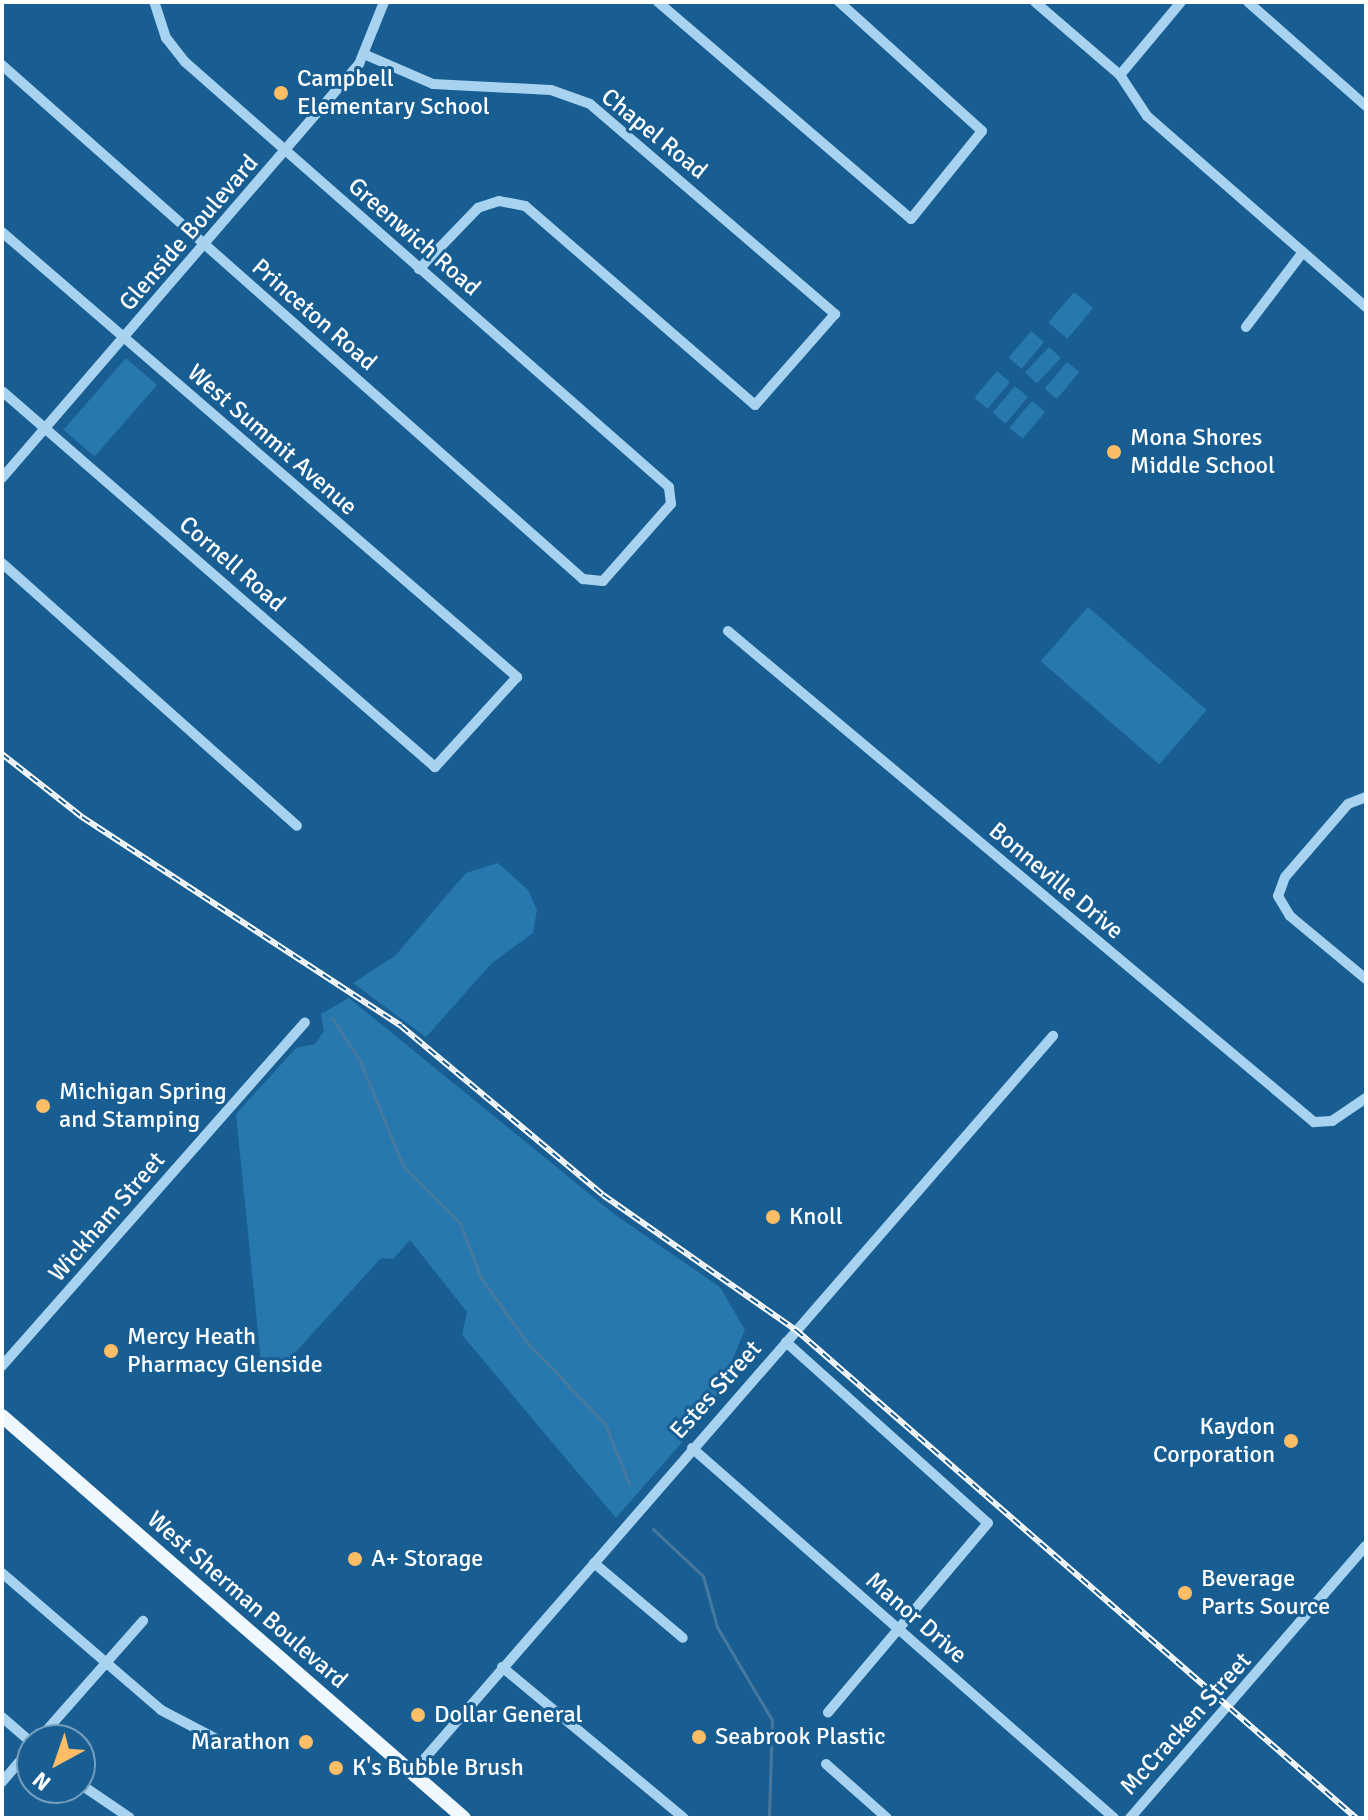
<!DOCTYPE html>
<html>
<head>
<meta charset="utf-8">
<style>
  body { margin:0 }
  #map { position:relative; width:1368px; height:1820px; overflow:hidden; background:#185e92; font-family:Signika,sans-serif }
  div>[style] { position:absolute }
  .green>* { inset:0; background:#2778af; transform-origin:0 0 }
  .stream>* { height:3px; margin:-1.5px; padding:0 1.5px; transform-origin:1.5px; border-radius:1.5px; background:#47799e }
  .minor>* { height:10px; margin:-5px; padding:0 5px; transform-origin:5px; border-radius:5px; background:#a7d2f0 }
  .major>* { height:14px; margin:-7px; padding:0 7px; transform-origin:7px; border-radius:7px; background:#f0f8ff }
  .rail>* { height:6px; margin-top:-3px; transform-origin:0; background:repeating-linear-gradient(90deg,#185e92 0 9px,#fff 0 18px); box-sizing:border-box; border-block:2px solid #fff }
  .dots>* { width:22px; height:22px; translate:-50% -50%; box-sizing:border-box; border:4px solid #185e92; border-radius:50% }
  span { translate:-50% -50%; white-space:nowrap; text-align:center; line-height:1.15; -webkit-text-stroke:6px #185e92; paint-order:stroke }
  .poi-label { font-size:24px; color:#fff }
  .left { translate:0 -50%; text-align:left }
  .right { translate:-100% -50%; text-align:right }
  .street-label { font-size:24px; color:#fff }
  .frame { position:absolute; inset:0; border:4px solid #fff; pointer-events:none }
  .north { position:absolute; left:16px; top:1724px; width:80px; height:80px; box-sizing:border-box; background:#185e92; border:2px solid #749ebe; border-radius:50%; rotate:220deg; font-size:22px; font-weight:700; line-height:32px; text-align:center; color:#fff }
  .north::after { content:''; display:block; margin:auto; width:28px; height:36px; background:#ffbd66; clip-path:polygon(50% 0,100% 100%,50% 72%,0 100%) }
</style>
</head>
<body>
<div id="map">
  <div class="green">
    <div style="left:1074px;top:292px;width:25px;height:40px;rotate:40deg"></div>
    <div style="left:1031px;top:331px;width:17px;height:35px;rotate:40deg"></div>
    <div style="left:1049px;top:347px;width:16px;height:35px;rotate:43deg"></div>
    <div style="left:126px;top:358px;width:41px;height:95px;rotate:41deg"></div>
    <div style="left:1067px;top:362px;width:16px;height:35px;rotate:40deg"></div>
    <div style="left:997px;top:371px;width:17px;height:35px;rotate:40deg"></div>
    <div style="left:1015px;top:386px;width:17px;height:35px;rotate:40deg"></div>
    <div style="left:1032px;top:401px;width:17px;height:35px;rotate:40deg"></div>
    <div style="left:1088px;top:607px;width:157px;height:72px;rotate:41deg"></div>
    <div style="clip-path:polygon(498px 863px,528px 890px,537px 910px,533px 933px,492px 963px,426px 1037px,353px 983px,395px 956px,466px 873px)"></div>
    <div style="clip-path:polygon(349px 998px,614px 1214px,720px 1287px,745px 1330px,711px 1409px,616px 1518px,462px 1335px,467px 1312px,410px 1240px,393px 1259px,381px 1258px,281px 1368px,262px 1372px,236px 1114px,296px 1048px,315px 1044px,324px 1031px,321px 1014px)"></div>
  </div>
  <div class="stream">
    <div style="left:332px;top:1018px;width:51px;rotate:56.9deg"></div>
    <div style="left:360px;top:1061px;width:113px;rotate:67.7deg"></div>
    <div style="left:403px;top:1166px;width:81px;rotate:45deg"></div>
    <div style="left:460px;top:1223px;width:59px;rotate:69.1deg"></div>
    <div style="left:481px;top:1278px;width:77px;rotate:54.5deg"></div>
    <div style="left:526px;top:1341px;width:115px;rotate:46.4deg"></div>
    <div style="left:605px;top:1424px;width:65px;rotate:68.2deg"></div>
    <div style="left:653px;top:1529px;width:69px;rotate:43.2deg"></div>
    <div style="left:703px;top:1576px;width:53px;rotate:74.6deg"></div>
    <div style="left:717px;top:1627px;width:108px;rotate:59.4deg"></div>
    <div style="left:772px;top:1720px;width:98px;rotate:91.8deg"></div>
  </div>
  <div class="minor">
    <div style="left:658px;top:2px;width:333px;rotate:40.6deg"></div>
    <div style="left:911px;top:219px;width:113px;rotate:-51.1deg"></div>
    <div style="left:982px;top:131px;width:193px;rotate:-137.9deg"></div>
    <div style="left:1035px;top:2px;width:112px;rotate:40.7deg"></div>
    <div style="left:1120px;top:75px;width:49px;rotate:56.6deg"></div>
    <div style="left:1147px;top:116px;width:291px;rotate:41.1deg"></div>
    <div style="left:1248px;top:2px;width:157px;rotate:41.4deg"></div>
    <div style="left:366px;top:55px;width:73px;rotate:23.4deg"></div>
    <div style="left:433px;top:84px;width:118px;rotate:2.9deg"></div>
    <div style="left:551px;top:90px;width:41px;rotate:19.7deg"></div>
    <div style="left:590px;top:104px;width:323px;rotate:40.6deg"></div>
    <div style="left:835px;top:314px;width:121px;rotate:131.3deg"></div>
    <div style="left:755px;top:405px;width:304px;rotate:-139.1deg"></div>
    <div style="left:525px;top:206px;width:26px;rotate:-169deg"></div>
    <div style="left:499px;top:201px;width:22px;rotate:162deg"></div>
    <div style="left:478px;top:208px;width:85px;rotate:134deg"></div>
    <div style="left:2px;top:65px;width:776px;rotate:41.5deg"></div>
    <div style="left:583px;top:579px;width:20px;rotate:6deg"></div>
    <div style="left:603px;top:581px;width:103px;rotate:-48.6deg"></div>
    <div style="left:671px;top:504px;width:17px;rotate:-97deg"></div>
    <div style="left:669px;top:487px;width:644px;rotate:-138.71deg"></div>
    <div style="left:185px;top:62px;width:31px;rotate:-128deg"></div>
    <div style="left:166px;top:38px;width:38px;rotate:-108deg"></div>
    <div style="left:1120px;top:75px;width:95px;rotate:-50.1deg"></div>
    <div style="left:2px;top:232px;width:681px;rotate:40.83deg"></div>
    <div style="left:517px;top:677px;width:122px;rotate:132.3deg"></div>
    <div style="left:435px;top:767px;width:573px;rotate:-139.03deg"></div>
    <div style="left:1246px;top:327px;width:94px;rotate:-52.8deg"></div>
    <div style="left:2px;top:478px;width:547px;rotate:-49.23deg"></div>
    <div style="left:359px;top:64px;width:67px;rotate:-68deg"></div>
    <div style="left:2px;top:563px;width:395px;rotate:41.7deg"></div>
    <div style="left:728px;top:631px;width:765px;rotate:39.96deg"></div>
    <div style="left:1314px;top:1122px;width:18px;rotate:-3deg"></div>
    <div style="left:1332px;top:1121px;width:41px;rotate:-34.1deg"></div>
    <div style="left:1366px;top:797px;width:19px;rotate:159deg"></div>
    <div style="left:1348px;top:804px;width:96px;rotate:130.8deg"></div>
    <div style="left:1285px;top:877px;width:20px;rotate:110deg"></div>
    <div style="left:1278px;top:896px;width:23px;rotate:59deg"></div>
    <div style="left:1290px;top:916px;width:99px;rotate:39.7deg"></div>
    <div style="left:786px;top:1342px;width:271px;rotate:41.9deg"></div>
    <div style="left:988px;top:1523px;width:248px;rotate:130.2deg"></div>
    <div style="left:2px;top:1366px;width:458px;rotate:-48.6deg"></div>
    <div style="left:692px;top:1448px;width:561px;rotate:41.24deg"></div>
    <div style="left:594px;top:1563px;width:116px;rotate:40.1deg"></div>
    <div style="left:2px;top:1573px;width:210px;rotate:40.7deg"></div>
    <div style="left:161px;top:1710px;width:76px;rotate:27.6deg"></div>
    <div style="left:502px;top:1667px;width:236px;rotate:39.7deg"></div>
    <div style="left:2px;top:1717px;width:40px;rotate:41deg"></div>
    <div style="left:38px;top:1740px;width:159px;rotate:-48.6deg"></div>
    <div style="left:826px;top:1764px;width:81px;rotate:41.5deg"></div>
    <div style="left:412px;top:1773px;width:977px;rotate:-48.99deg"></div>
    <div style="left:2px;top:1782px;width:46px;rotate:-49.4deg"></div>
    <div style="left:80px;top:1784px;width:60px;rotate:34.2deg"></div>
    <div style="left:1130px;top:1818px;width:360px;rotate:-49.1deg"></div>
  </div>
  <div class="major">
    <div style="left:2px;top:1416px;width:612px;rotate:41.03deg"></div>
  </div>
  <div class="rail">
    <div style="left:2px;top:754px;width:102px;rotate:38.2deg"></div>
    <div style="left:82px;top:817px;width:381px;rotate:33.2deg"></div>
    <div style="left:401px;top:1026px;width:263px;rotate:39.9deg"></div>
    <div style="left:603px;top:1195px;width:236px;rotate:35deg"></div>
    <div style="left:796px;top:1330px;width:743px;rotate:41.07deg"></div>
  </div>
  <div class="dots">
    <div style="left:281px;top:93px;background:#ffbd66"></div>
    <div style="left:1114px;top:452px;background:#ffbd66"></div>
    <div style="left:43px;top:1106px;background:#ffbd66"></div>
    <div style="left:773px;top:1217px;background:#ffbd66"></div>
    <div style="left:111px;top:1351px;background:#ffbd66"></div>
    <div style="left:1291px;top:1441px;background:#ffbd66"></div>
    <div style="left:355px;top:1559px;background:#ffbd66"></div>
    <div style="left:1185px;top:1593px;background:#ffbd66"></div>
    <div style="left:418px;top:1715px;background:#ffbd66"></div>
    <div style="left:699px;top:1737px;background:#ffbd66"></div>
    <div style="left:306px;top:1742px;background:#ffbd66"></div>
    <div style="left:336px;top:1768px;background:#ffbd66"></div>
  </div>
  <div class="poi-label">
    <span class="left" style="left:297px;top:93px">Campbell<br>Elementary School</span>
    <span class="left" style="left:1130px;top:452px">Mona Shores<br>Middle School</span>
    <span class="left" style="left:59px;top:1106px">Michigan Spring<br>and Stamping</span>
    <span class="left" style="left:789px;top:1217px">Knoll</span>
    <span class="left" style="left:127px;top:1351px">Mercy Heath<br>Pharmacy Glenside</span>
    <span class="right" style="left:1275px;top:1441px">Kaydon<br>Corporation</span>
    <span class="left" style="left:371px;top:1559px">A+ Storage</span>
    <span class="left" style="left:1201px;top:1593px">Beverage<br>Parts Source</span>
    <span class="left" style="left:434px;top:1715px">Dollar General</span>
    <span class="left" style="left:715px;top:1737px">Seabrook Plastic</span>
    <span class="right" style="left:290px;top:1742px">Marathon</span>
    <span class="left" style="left:352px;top:1768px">K's Bubble Brush</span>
  </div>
  <div class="street-label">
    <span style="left:654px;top:134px;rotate:39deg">Chapel Road</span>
    <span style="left:189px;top:233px;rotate:-49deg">Glenside Boulevard</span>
    <span style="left:414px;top:237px;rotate:41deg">Greenwich Road</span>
    <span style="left:314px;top:315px;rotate:41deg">Princeton Road</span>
    <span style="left:272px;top:440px;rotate:41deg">West Summit Avenue</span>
    <span style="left:232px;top:564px;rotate:41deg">Cornell Road</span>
    <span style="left:1056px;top:881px;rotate:40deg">Bonneville Drive</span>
    <span style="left:107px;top:1217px;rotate:-49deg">Wickham Street</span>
    <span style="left:716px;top:1390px;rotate:-48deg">Estes Street</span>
    <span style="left:247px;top:1600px;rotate:41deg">West Sherman Boulevard</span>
    <span style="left:916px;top:1618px;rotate:41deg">Manor Drive</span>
    <span style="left:1186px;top:1724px;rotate:-48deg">McCracken Street</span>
  </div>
  <div class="frame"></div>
  <div class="north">N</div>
</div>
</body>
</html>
